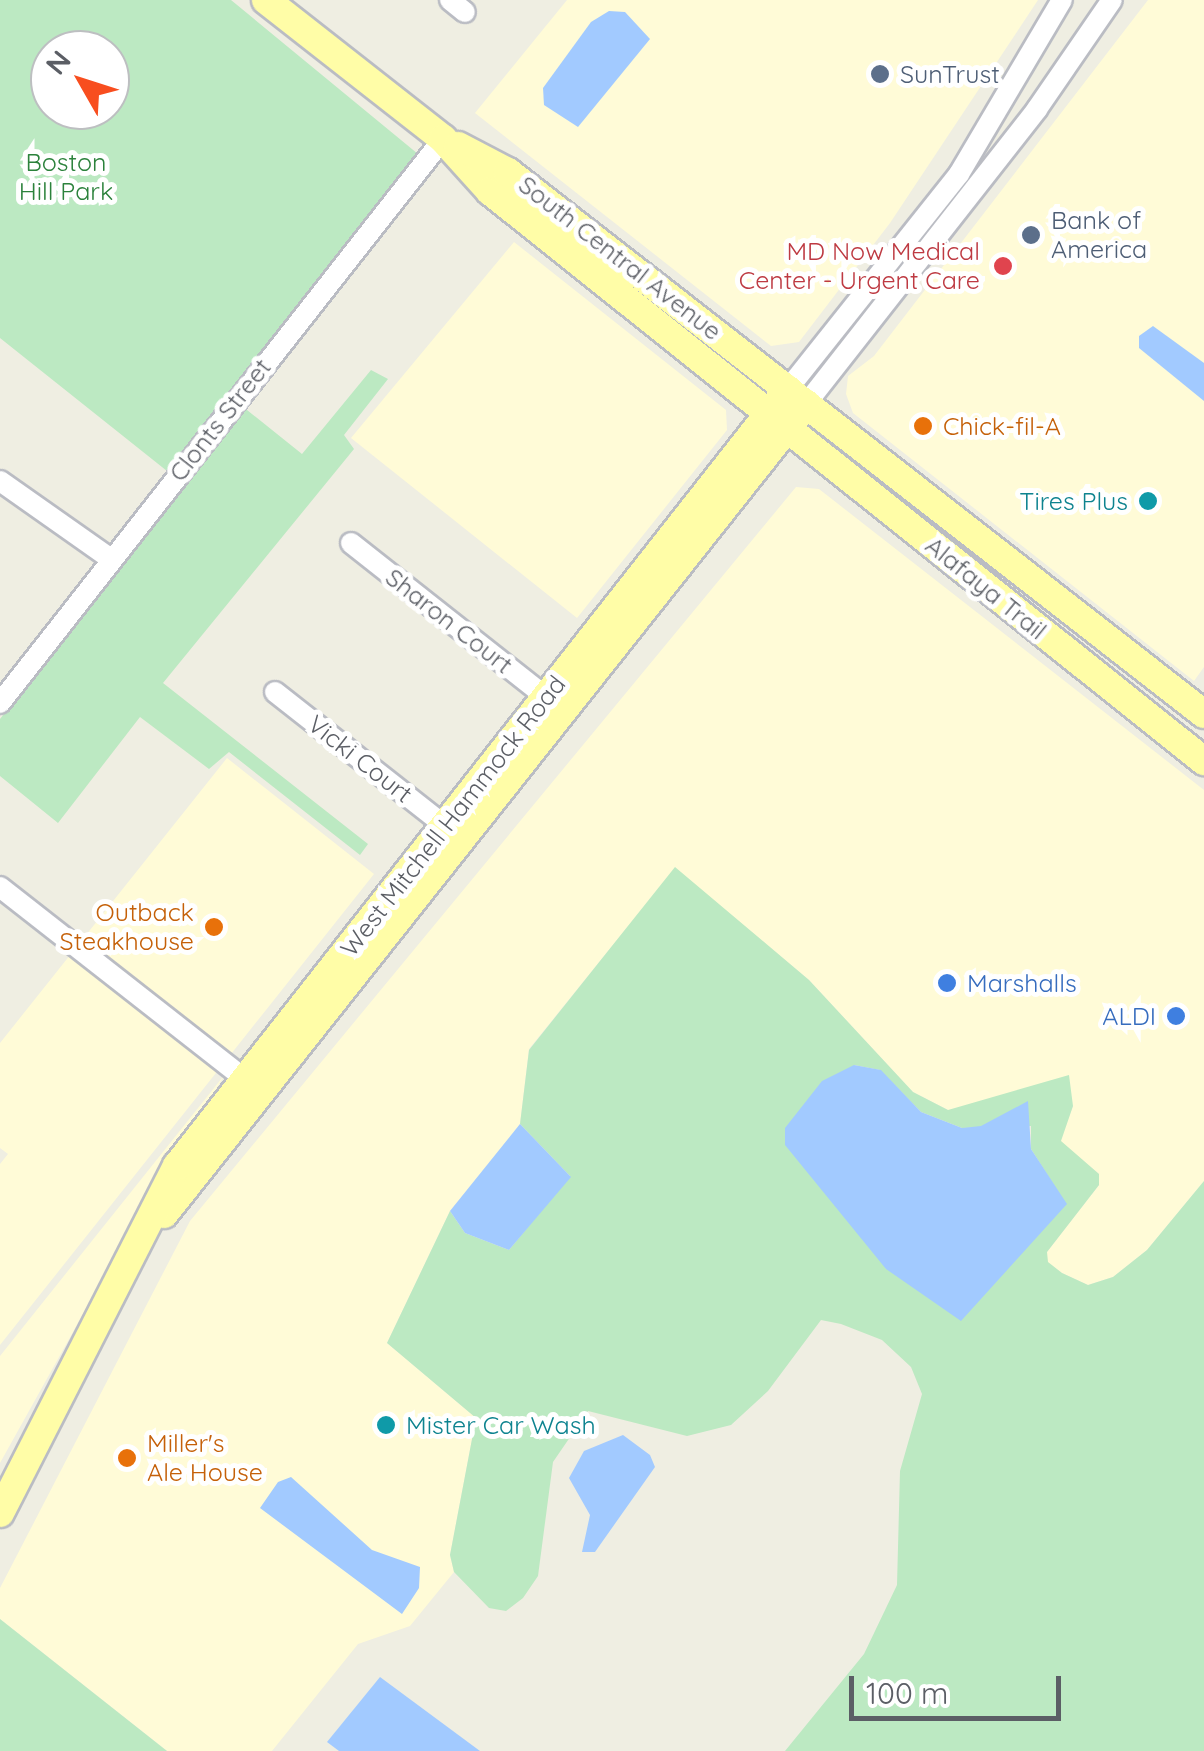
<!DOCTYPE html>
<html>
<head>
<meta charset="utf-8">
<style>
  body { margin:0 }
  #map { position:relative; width:1204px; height:1751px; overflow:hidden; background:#efeee2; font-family:Quicksand,sans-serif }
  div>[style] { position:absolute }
  .commercial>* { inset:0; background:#fffbd7 }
  .green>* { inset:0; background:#bce9c2 }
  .water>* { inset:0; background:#a2caff }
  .roads { filter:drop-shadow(2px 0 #babcc3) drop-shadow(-2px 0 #babcc3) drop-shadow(0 2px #babcc3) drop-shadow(0 -2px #babcc3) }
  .minor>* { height:20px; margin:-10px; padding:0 10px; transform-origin:10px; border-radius:10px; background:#fff }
  .major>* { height:28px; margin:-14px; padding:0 14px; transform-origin:14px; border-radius:14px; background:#fffda7 }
  .dots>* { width:28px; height:28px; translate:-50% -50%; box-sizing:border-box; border:5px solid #fff; border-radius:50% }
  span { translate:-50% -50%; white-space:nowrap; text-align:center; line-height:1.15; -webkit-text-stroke:10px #fff; paint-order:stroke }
  .service-label { font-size:25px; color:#4e5e75 }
  .left { translate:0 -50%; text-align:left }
  .park-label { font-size:25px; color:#2c823c }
  .health-label { font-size:25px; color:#be3a42 }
  .right { translate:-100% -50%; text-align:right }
  .street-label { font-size:25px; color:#5b5e65 }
  .food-label { font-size:25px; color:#c56008 }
  .culture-label { font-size:25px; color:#0d838f }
  .shop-label { font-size:25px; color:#366cbe }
  .north { position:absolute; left:30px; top:30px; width:100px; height:100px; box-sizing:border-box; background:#fff; border:2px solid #bdbfc1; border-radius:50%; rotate:309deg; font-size:28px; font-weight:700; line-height:40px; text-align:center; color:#5b5e65 }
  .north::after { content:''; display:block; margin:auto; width:35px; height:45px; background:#f84e1f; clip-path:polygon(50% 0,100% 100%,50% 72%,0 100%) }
  .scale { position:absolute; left:849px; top:1676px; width:212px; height:45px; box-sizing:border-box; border:5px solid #5b5e65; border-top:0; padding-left:12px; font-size:30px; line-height:35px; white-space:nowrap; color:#5b5e65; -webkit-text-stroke:8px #fff; paint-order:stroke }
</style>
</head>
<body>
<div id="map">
  <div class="commercial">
    <div style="clip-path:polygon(567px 0,1038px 0,890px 223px,799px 342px,771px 346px,475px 113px)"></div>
    <div style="clip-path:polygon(1148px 0,1204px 0,1204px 667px,1194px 681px,853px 413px,846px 394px,848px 376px,874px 356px)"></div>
    <div style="clip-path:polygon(514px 242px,726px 410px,727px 430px,577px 618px,351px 438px)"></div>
    <div style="clip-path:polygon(796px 487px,819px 489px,1204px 790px,1204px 1181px,1147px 1250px,1113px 1277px,1088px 1285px,1062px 1273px,1047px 1262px,1047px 1252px,1099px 1185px,1099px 1174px,1060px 1141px,1073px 1106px,948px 1110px,913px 1092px,809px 980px,675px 868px,529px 1049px,520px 1124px,450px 1211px,387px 1343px,476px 1418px,450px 1555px,454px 1572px,410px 1626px,358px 1644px,272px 1751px,167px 1751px,0 1619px,0 1588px,190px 1221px)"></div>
    <div style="clip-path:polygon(227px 758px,374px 874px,0 1345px,0 1164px,8px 1154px,0 1148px,0 1043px)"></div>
    <div style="clip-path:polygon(226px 1073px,146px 1201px,0 1463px,0 1356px)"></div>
  </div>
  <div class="green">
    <div style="clip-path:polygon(evenodd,0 0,231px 0,418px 154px,167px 471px,0 338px,0 0,50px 50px,110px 50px,110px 110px,50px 110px,50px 50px)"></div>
    <div style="clip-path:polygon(371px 370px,388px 379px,344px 435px,354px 449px,163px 683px,368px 844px,360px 855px,229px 752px,209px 769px,140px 717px,58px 823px,0 776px,0 719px,242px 406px,302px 454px)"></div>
    <div style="clip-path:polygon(evenodd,675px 867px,809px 980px,913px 1092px,948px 1110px,1069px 1075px,1073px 1106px,1061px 1141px,1099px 1174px,1099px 1185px,1047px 1252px,1048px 1262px,1062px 1273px,1088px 1285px,1113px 1277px,1147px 1250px,1204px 1181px,1204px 1751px,785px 1751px,864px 1654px,897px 1585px,900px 1471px,922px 1394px,911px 1367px,882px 1340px,841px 1324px,821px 1320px,768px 1391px,731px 1425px,687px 1436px,588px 1411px,553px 1462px,538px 1576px,523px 1598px,506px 1611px,489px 1608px,454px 1572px,450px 1555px,476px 1418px,387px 1343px,450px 1211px,465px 1233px,509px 1250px,570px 1176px,520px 1124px,529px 1050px,675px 867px,854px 1065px,880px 1070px,921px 1112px,962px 1128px,1031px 1126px,1031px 1149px,1066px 1204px,886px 1269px,854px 1065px)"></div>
    <div style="clip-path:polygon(0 1619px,167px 1751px,0 1751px)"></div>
  </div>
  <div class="water">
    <div style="clip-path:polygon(609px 11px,625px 12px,650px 39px,578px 127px,544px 105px,543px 88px,591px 22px)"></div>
    <div style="clip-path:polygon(1153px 326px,1204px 363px,1204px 401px,1139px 348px,1139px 336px)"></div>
    <div style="clip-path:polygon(854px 1065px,881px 1070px,921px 1112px,962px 1128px,981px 1126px,1028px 1101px,1031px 1149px,1067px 1204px,961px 1321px,886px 1269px,785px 1145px,785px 1128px,822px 1081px)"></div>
    <div style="clip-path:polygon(520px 1124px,571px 1177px,509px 1250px,465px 1233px,450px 1211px)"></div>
    <div style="clip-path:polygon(623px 1435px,650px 1455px,655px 1467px,595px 1552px,582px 1552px,590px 1515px,569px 1478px,584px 1451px)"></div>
    <div style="clip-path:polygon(291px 1477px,372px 1550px,420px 1567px,419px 1588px,402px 1614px,260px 1508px,278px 1482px)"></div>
    <div style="clip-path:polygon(380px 1677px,480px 1751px,339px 1751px,327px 1742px)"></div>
  </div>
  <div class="roads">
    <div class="minor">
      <div style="left:450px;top:0;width:19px;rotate:39deg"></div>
      <div style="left:788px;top:389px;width:275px;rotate:-51.5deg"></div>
      <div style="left:959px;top:174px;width:202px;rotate:-59.4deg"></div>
      <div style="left:806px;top:404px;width:375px;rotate:-51.9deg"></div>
      <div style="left:1037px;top:109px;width:132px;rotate:-55.5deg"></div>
      <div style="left:0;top:481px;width:136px;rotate:35.1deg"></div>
      <div style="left:351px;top:543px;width:250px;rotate:38.3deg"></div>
      <div style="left:275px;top:692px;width:216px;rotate:38.2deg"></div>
      <div style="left:0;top:703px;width:717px;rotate:-51.85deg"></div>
      <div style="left:0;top:887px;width:323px;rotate:38.1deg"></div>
    </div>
    <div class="major">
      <div style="left:266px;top:0;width:225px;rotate:38.1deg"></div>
      <div style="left:443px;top:139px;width:70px;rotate:47.9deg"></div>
      <div style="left:490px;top:191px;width:914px;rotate:38.6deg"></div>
      <div style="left:458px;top:146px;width:56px;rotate:27.5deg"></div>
      <div style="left:508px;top:172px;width:882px;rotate:37.91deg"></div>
      <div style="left:164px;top:1214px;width:1034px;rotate:-51.6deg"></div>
      <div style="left:0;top:1513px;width:390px;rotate:-63deg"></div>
      <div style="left:177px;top:1166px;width:988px;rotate:-51.82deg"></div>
    </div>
  </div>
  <div class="dots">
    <div style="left:880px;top:74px;background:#5c6f8a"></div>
    <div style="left:1031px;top:235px;background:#5c6f8a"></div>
    <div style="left:1003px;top:266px;background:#e0444e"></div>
    <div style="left:923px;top:426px;background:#e8710a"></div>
    <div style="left:1148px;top:501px;background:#0f9aa8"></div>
    <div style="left:214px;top:927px;background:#e8710a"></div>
    <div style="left:947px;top:983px;background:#3f7fe0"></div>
    <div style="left:1176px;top:1016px;background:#3f7fe0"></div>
    <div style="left:386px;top:1425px;background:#0f9aa8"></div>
    <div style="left:127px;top:1458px;background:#e8710a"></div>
  </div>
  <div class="service-label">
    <span class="left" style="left:900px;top:74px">SunTrust</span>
    <span class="left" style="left:1051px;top:235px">Bank of<br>America</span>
  </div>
  <div class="park-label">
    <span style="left:66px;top:177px">Boston<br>Hill Park</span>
  </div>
  <div class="health-label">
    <span class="right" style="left:980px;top:266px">MD Now Medical<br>Center - Urgent Care</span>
  </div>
  <div class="street-label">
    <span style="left:620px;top:258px;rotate:38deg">South Central Avenue</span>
    <span style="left:220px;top:420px;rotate:-52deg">Clonts Street</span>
    <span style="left:986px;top:588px;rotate:39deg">Alafaya Trail</span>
    <span style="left:449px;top:621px;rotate:38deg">Sharon Court</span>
    <span style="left:360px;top:759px;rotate:38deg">Vicki Court</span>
    <span style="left:453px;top:816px;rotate:-52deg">West Mitchell Hammock Road</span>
  </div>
  <div class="food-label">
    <span class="left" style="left:943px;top:426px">Chick-fil-A</span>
    <span class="right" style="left:194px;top:927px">Outback<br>Steakhouse</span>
    <span class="left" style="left:147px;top:1458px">Miller's<br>Ale House</span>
  </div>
  <div class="culture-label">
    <span class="right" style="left:1128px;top:501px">Tires Plus</span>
    <span class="left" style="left:406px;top:1425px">Mister Car Wash</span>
  </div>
  <div class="shop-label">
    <span class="left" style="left:967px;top:983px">Marshalls</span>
    <span class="right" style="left:1156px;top:1016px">ALDI</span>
  </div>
  <div class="north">N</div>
  <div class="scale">100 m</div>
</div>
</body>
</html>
